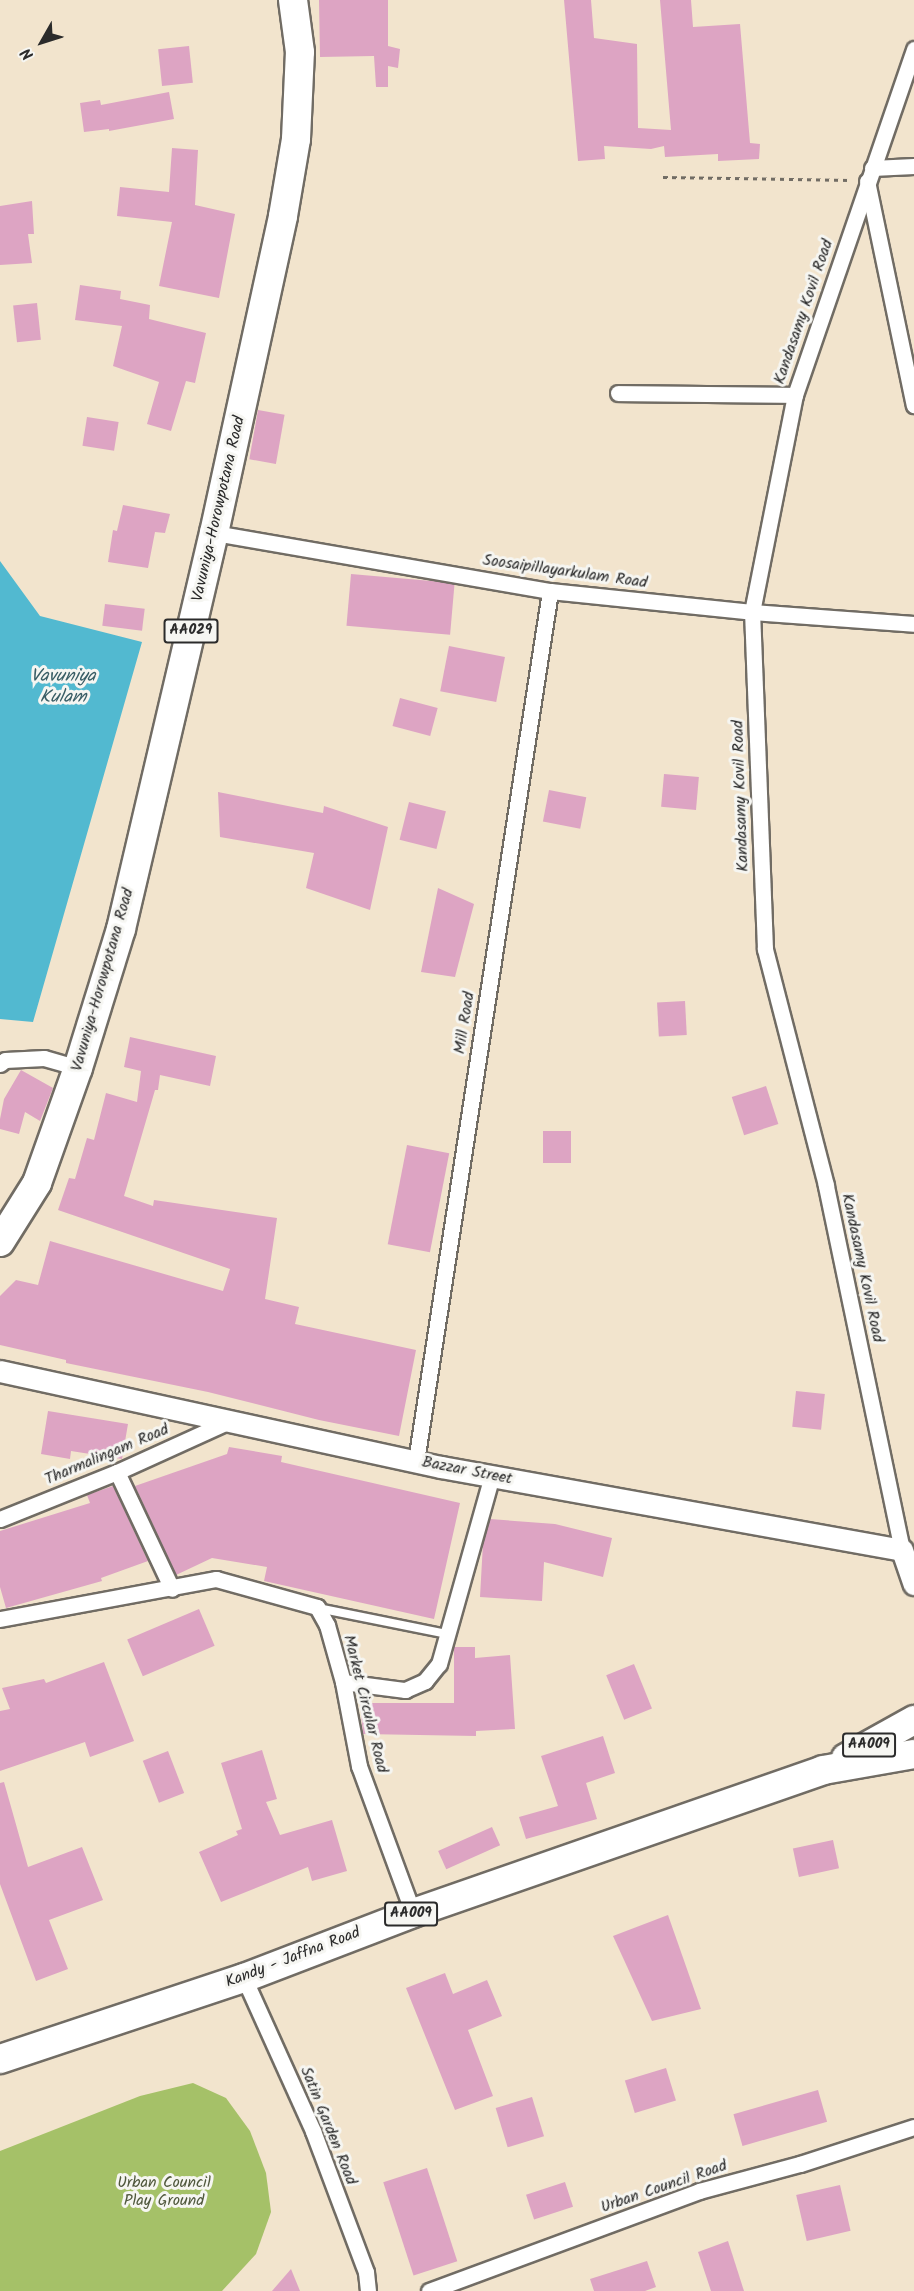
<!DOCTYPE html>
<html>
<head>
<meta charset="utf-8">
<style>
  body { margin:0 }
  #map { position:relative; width:914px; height:2291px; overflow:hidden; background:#f2e4cd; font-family:Kalam,sans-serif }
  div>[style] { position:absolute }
  .green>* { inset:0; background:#a5c168 }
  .water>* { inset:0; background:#52b9d0 }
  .building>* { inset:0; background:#dda4c3; transform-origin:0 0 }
  .path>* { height:3px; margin-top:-1.5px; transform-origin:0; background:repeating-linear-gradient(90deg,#716c64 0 4.5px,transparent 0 9px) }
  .roads { filter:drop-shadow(2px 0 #716c64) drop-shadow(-2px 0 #716c64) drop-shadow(0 2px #716c64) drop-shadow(0 -2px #716c64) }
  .lane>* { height:8px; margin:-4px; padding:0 4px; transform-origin:4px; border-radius:4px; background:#fff }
  .street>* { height:15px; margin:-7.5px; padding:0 7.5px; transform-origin:7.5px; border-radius:7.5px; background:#fff }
  .secondary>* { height:21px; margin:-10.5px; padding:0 10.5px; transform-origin:10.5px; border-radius:10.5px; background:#fff }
  .highway>* { height:28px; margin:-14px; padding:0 14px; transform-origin:14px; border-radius:14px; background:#fff }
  span { translate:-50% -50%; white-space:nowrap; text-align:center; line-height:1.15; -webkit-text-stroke:6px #f6f6f2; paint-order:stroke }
  .shield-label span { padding:2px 4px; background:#f6f6f2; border:2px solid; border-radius:4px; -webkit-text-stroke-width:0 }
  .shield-label { font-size:15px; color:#2b2b2b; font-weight:700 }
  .street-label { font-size:16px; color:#2b2b2b }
  .park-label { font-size:16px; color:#50583d }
  .water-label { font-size:18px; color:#395d65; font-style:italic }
  .north { position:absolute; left:12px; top:12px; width:60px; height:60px; -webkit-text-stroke:4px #f6f6f2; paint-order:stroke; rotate:231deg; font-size:16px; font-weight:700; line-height:24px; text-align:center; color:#2b2b2b }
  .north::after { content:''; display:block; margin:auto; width:21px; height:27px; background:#2b2b2b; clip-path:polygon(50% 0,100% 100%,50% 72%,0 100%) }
</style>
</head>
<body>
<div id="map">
  <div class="green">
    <div style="clip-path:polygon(193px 2083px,226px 2098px,250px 2131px,266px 2173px,271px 2212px,256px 2254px,222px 2291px,0 2291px,0 2151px,140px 2096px)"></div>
  </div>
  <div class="water">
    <div style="clip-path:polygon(0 561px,40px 616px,142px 642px,33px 1022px,0 1019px)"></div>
  </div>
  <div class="building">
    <div style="clip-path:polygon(319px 0,388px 0,388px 46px,400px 49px,398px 68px,388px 66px,388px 87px,376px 87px,374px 56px,320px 57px)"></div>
    <div style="clip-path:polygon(564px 0,591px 0,594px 38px,637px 44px,638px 128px,671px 130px,660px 0,691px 0,693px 27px,740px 24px,750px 143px,760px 144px,759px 159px,718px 161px,718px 154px,665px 157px,664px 146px,651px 149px,604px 146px,605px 159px,578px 161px)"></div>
    <div style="left:189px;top:46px;width:37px;height:31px;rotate:84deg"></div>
    <div style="clip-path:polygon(169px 92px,174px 119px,109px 131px,109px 129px,84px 132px,80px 103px,100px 100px,101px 105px)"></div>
    <div style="clip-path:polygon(172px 148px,198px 150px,195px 205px,235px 214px,219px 298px,159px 286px,172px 222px,117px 216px,120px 187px,169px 192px)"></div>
    <div style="clip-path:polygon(32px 201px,34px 234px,28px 234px,32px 263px,0 265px,0 206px)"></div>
    <div style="clip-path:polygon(80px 285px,121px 291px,120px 299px,150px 305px,149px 319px,206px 333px,195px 383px,186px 381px,171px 431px,147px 424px,159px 382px,113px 366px,122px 326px,75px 320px)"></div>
    <div style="left:37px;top:303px;width:37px;height:24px;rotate:84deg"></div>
    <div style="left:258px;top:410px;width:27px;height:50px;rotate:10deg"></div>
    <div style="left:87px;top:417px;width:32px;height:29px;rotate:9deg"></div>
    <div style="clip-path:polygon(123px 505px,170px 514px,165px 533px,155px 532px,148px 568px,108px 562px,113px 530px,117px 531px)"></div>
    <div style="left:351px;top:574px;width:104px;height:52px;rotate:5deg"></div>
    <div style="left:105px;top:604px;width:40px;height:22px;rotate:7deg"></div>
    <div style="left:449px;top:646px;width:57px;height:46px;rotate:11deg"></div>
    <div style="left:400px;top:698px;width:39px;height:29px;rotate:15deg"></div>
    <div style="left:664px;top:774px;width:35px;height:33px;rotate:5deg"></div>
    <div style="left:549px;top:790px;width:38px;height:32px;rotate:11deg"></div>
    <div style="clip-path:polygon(218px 792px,323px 813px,324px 806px,388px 827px,370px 910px,306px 888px,314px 853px,220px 837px)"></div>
    <div style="left:409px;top:802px;width:38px;height:39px;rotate:14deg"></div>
    <div style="clip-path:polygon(438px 888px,474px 904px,455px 977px,421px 972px)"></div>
    <div style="left:685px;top:1001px;width:34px;height:28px;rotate:87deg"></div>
    <div style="clip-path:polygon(130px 1037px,216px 1056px,210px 1086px,160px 1075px,158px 1090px,155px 1090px,124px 1196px,153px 1206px,154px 1200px,277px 1218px,265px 1299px,299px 1307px,295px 1324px,416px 1350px,399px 1436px,319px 1420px,208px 1392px,66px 1363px,66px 1360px,0 1345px,0 1296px,16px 1280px,38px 1285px,50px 1241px,223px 1291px,230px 1269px,58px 1210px,69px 1178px,75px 1179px,87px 1138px,94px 1140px,106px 1093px,137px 1102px,141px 1071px,124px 1067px)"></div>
    <div style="clip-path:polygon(21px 1070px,53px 1088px,40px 1121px,25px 1112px,19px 1134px,0 1129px,0 1119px,4px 1099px)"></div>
    <div style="left:766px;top:1086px;width:40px;height:36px;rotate:72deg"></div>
    <div style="left:543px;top:1131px;width:28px;height:32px"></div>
    <div style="left:407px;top:1145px;width:43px;height:101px;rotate:11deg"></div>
    <div style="left:796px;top:1391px;width:29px;height:36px;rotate:6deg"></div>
    <div style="clip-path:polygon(48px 1411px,128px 1424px,122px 1459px,71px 1451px,70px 1459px,41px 1454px)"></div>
    <div style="clip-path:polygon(229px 1447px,282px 1456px,281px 1462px,460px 1503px,434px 1619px,264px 1581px,267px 1567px,212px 1558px,176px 1575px,135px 1486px,227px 1454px)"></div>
    <div style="clip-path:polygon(113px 1486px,148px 1561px,101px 1578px,102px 1581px,6px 1608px,0 1587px,0 1531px,90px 1503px,87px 1495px)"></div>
    <div style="clip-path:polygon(490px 1519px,555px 1524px,612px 1538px,603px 1577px,544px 1562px,542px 1601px,480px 1597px,483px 1543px)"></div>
    <div style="left:199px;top:1609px;width:40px;height:78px;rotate:67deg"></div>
    <div style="clip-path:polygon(454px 1647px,475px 1647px,475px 1658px,510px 1655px,515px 1729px,476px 1731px,476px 1736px,363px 1734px,360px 1703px,454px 1703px)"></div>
    <div style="clip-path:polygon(104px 1662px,134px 1741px,90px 1757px,85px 1742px,0 1771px,0 1711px,10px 1709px,2px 1688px,44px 1679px,46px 1683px)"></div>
    <div style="left:634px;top:1664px;width:48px;height:30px;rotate:68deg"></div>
    <div style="clip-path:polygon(603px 1736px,615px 1773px,586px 1783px,597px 1819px,526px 1839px,519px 1817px,558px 1806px,541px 1756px)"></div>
    <div style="clip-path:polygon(262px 1750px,277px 1799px,266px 1802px,280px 1835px,332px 1820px,347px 1871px,312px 1881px,308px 1867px,221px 1902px,199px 1852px,238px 1835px,236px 1831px,242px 1829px,221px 1763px)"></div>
    <div style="left:168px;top:1751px;width:45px;height:27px;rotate:69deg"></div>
    <div style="clip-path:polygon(4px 1782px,28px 1867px,82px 1847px,103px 1900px,49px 1920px,68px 1969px,36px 1981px,0 1884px,0 1783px)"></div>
    <div style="left:492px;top:1827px;width:20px;height:59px;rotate:66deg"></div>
    <div style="left:833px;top:1840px;width:29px;height:41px;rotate:78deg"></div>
    <div style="clip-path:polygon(668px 1915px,701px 2009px,652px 2021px,613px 1936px)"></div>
    <div style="clip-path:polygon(445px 1973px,453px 1994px,487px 1980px,502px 2016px,468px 2030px,493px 2096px,455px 2110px,406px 1988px)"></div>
    <div style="left:666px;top:2068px;width:34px;height:43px;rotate:73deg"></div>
    <div style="left:818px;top:2090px;width:33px;height:88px;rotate:74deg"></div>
    <div style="left:532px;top:2097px;width:41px;height:38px;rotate:73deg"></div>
    <div style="left:427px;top:2168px;width:98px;height:46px;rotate:72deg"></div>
    <div style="left:565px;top:2182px;width:26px;height:41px;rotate:72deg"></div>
    <div style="left:840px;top:2185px;width:47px;height:45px;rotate:77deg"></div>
    <div style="clip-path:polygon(728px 2241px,744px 2291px,711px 2291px,698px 2252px)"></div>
    <div style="clip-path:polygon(647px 2261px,656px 2287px,645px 2291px,594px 2291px,590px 2279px)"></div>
    <div style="clip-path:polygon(291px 2269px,300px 2291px,272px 2291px)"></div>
  </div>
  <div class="path">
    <div style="left:663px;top:177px;width:187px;rotate:0.9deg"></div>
  </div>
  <div class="roads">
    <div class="lane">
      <div style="left:318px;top:1608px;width:132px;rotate:11.4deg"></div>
    </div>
    <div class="street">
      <div style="left:872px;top:168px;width:42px;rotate:-2.7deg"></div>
      <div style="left:867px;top:181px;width:229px;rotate:78.2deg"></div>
      <div style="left:618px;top:393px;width:177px;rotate:0.6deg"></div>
      <div style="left:214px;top:533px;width:341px;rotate:9.8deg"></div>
      <div style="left:550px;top:591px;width:203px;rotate:5.9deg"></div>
      <div style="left:752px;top:612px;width:162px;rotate:4.2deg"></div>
      <div style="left:0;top:1064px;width:6px;rotate:-39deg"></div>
      <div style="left:5px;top:1060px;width:39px;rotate:-3deg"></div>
      <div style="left:44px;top:1058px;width:35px;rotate:16deg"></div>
      <div style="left:416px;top:1461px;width:880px;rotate:-81.24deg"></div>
      <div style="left:117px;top:1472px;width:129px;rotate:64.8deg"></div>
      <div style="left:0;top:1519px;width:126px;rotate:-21.9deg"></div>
      <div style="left:117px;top:1472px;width:121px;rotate:-24.4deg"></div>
      <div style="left:902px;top:1550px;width:373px;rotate:-101.8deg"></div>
      <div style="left:826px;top:1185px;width:244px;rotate:-104.5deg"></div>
      <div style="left:765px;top:949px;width:337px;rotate:-92.2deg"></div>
      <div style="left:752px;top:612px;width:221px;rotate:-78.8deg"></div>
      <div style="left:795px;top:395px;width:366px;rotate:-71deg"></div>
      <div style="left:0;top:1619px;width:220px;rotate:-10.5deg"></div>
      <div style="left:216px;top:1579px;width:105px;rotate:15.5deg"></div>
      <div style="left:317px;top:1607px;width:21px;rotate:61deg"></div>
      <div style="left:327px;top:1625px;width:59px;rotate:74.3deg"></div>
      <div style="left:343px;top:1682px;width:86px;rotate:79.2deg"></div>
      <div style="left:359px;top:1766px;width:157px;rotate:69.8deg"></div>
      <div style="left:343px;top:1682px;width:63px;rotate:7.4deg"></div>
      <div style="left:405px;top:1690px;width:22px;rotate:-24deg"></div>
      <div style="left:425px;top:1681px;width:22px;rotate:-51deg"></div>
      <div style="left:439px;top:1664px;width:195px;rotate:-74.3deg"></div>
      <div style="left:244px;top:1978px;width:168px;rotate:65.7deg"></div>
      <div style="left:313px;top:2131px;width:151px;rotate:69.4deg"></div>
      <div style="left:366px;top:2272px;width:19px;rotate:84deg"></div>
      <div style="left:429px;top:2291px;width:288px;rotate:-20.3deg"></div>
      <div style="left:699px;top:2191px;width:105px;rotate:-15deg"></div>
      <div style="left:800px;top:2164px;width:120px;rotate:-18deg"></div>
    </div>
    <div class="secondary">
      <div style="left:0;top:1371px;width:451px;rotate:12.3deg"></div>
      <div style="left:441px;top:1467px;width:468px;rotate:10.2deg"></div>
      <div style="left:902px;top:1550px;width:36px;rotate:71deg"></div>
    </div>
    <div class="highway">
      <div style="left:0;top:1242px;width:70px;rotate:-57.9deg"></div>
      <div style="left:37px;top:1183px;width:122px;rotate:-70.4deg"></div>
      <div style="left:78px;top:1068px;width:145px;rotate:-72.8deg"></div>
      <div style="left:121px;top:929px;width:407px;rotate:-76.8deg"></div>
      <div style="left:214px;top:533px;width:324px;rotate:-77.7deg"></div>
      <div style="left:283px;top:216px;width:78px;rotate:-80.4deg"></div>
      <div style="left:296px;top:139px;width:87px;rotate:-87.4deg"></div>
      <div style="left:300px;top:52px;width:52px;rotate:-97.7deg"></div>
      <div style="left:846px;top:1758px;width:78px;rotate:-29.2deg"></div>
      <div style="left:0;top:2059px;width:257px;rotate:-18.4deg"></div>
      <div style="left:244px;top:1978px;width:181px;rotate:-21deg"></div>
      <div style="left:413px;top:1913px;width:434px;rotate:-19.2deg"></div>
      <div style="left:823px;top:1770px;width:92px;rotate:-10deg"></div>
    </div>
  </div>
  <div class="shield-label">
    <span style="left:191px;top:631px">AA029</span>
    <span style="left:869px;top:1745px">AA009</span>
    <span style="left:411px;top:1914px">AA009</span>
  </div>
  <div class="street-label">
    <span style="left:804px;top:312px;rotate:-71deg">Kandasamy Kovil Road</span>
    <span style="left:219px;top:509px;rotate:-77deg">Vavuniya-Horowpotana Road</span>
    <span style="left:565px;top:572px;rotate:8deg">Soosaipillayarkulam Road</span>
    <span style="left:741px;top:796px;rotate:-92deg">Kandasamy Kovil Road</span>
    <span style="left:103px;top:980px;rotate:-74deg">Vavuniya-Horowpotana Road</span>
    <span style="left:465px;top:1023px;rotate:-81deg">Mill Road</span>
    <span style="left:862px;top:1268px;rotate:78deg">Kandasamy Kovil Road</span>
    <span style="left:107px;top:1455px;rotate:-23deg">Tharmalingam Road</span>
    <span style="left:467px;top:1471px;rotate:11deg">Bazzar Street</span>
    <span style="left:365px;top:1704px;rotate:76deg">Market Circular Road</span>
    <span style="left:293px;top:1958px;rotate:-21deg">Kandy - Jaffna Road</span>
    <span style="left:328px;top:2126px;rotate:68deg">Satin Garden Road</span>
    <span style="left:664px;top:2187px;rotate:-19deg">Urban Council Road</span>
  </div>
  <div class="park-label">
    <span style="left:164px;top:2192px">Urban Council<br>Play Ground</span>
  </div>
  <div class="water-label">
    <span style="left:63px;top:688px">Vavuniya<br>Kulam</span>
  </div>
  <div class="north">N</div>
</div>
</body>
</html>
